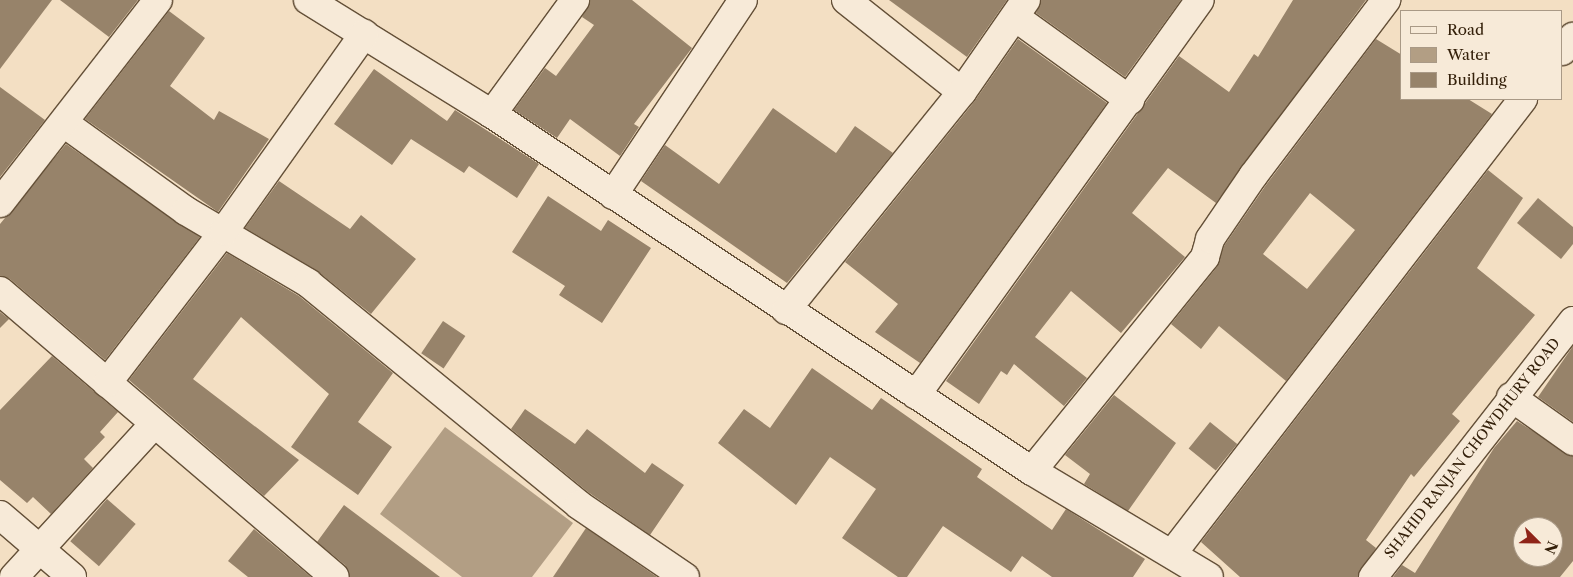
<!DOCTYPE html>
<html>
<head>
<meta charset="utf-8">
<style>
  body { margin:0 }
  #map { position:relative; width:1573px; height:577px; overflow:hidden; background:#f3dfc3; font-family:"Libre Caslon Text",serif }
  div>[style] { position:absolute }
  .water>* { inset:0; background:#b29e84 }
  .building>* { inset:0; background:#97836a; transform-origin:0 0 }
  .roads { filter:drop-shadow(1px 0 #645038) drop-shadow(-1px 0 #645038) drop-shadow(0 1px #645038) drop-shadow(0 -1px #645038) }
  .minor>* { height:28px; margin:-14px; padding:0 14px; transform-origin:14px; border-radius:14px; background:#f7ead8 }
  span { translate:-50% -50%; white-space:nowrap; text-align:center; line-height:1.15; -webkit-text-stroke:4px #f7ead8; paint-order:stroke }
  .street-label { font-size:14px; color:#34200a }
  .legend { position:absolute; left:1400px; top:10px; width:162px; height:90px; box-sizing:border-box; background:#f7ead8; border:1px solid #a99986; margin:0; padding:6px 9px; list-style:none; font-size:15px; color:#34200a }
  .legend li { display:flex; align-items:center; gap:10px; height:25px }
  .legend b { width:25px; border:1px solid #a99986 }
  .north { position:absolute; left:1513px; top:517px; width:50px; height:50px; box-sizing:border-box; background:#f7ead8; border:1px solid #a99986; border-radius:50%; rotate:113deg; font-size:14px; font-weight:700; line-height:20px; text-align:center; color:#34200a }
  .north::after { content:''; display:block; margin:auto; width:18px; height:22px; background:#8f2418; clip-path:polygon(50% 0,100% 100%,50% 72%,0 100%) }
</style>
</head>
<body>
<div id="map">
  <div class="water">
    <div style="clip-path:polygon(445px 427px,573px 523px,532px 577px,462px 577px,380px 514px)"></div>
  </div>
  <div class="building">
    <div style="clip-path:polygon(0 0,52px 0,0 69px)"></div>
    <div style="clip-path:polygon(60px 0,138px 0,109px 37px)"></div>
    <div style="clip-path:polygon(590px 0,632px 0,692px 48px,634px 124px,639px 127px,620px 156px,570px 119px,557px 138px,514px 110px,545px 68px,556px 76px,594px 25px,582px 17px)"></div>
    <div style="clip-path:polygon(889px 0,1007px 0,967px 57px)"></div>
    <div style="clip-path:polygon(1041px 0,1181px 0,1125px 77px,1036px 13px)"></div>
    <div style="clip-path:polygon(1293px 0,1366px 0,1216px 203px,1168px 168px,1132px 213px,1185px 257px,1121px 333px,1071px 291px,1035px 337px,1087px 378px,1064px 406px,1014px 364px,1007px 375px,1001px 371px,979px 404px,946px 381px,1179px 56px,1229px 92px,1254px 54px,1258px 57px)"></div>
    <div style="clip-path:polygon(169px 11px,205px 38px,170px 86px,214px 120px,219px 111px,269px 139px,218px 212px,85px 119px)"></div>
    <div style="clip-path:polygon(1018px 39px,1107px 103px,920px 363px,875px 332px,898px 304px,845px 262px,974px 102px)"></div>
    <div style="clip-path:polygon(evenodd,1376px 39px,1402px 55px,1402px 99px,1468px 99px,1492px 114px,1286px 381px,1219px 326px,1201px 349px,1171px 324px,1217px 267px,1224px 246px,1266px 185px,1376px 39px,1310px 193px,1355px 230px,1307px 289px,1263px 254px,1310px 193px)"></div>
    <div style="clip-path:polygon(374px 69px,447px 121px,455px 110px,539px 164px,517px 198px,469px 166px,464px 173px,411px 139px,392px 165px,334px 124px)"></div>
    <div style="clip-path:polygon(0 87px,45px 120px,0 177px)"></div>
    <div style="clip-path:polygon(773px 108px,836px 153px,855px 126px,893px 153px,787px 283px,641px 181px,665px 145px,719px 184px)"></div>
    <div style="clip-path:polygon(66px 144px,200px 237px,105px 360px,10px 279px,0 276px,0 224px)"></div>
    <div style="clip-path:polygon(1488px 170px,1523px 198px,1477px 268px,1535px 315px,1452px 414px,1460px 421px,1414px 477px,1411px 474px,1366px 540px,1376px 548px,1358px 577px,1240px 577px,1201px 542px)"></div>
    <div style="clip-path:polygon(279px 181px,350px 229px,361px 215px,416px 259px,371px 314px,316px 270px,245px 228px)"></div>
    <div style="clip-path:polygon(548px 196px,601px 231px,608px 220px,651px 248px,602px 323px,559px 295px,565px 286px,512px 252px)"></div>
    <div style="clip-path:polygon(1538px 198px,1573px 227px,1573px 244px,1561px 259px,1517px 223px)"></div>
    <div style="clip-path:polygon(227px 253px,299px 296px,393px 373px,358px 422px,392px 447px,358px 495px,291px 447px,329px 394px,241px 317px,193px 379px,299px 460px,264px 496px,129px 380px)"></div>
    <div style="clip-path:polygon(0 312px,9px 319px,0 328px)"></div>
    <div style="left:443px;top:321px;width:27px;height:39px;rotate:34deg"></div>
    <div style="clip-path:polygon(1573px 346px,1573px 422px,1538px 397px)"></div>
    <div style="clip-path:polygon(52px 356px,118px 412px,100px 432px,105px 437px,84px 459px,93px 468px,51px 514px,33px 497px,27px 503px,0 480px,0 410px)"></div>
    <div style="clip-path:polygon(812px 368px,872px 410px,881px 398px,982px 469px,977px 477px,1052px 530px,1066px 509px,1145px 559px,1133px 577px,1052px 577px,1022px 556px,1011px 572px,943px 526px,907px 577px,898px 577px,842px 538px,876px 489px,830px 457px,796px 505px,718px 443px,744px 409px,770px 428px)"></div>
    <div style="clip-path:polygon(1114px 395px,1176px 443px,1128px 511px,1084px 484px,1090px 474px,1065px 455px)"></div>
    <div style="clip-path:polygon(525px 409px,575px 444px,587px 429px,645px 473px,652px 463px,684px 485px,650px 535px,588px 492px,511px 429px)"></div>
    <div style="clip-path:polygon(evenodd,1517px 421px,1573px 456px,1573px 561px,1560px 577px,1393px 577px,1402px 565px,1415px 573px,1494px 448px,1517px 421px,1523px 527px,1553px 527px,1553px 557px,1523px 557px,1523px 527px)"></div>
    <div style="left:1210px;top:422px;width:35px;height:34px;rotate:39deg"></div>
    <div style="left:107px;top:499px;width:38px;height:56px;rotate:41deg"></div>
    <div style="clip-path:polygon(344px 505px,440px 577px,350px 577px,345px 565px,317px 542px)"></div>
    <div style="clip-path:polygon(586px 528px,657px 577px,553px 577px)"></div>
    <div style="clip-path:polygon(254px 529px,311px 577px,248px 577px,228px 561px)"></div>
  </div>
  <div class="roads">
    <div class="minor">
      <div style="left:308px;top:0;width:216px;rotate:31.8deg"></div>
      <div style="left:492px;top:114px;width:647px;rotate:33.47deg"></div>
      <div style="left:1032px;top:471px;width:206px;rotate:30.9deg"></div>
      <div style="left:846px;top:0;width:148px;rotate:38.4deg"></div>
      <div style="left:1015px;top:17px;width:142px;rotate:35.8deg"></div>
      <div style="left:1562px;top:51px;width:18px;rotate:-52deg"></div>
      <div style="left:492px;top:114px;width:141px;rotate:-53.9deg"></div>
      <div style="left:64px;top:123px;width:150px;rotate:35.8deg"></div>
      <div style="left:186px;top:211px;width:142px;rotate:30.5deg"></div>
      <div style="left:308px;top:283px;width:350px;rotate:39.3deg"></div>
      <div style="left:579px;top:505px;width:128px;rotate:34.2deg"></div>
      <div style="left:613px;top:195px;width:234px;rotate:-56.3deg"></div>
      <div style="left:0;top:203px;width:257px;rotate:-52.1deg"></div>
      <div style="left:0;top:291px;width:440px;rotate:40.5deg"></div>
      <div style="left:786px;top:310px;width:280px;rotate:-51.1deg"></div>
      <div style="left:962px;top:92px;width:112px;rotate:-55.2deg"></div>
      <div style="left:107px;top:383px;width:192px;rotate:-52.4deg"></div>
      <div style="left:224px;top:231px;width:242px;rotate:-54.6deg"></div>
      <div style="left:916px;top:395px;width:486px;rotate:-54.3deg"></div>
      <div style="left:1511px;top:397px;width:76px;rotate:35.4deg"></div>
      <div style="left:1032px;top:471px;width:275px;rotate:-51deg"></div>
      <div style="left:1205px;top:257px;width:19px;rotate:-74deg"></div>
      <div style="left:1210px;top:239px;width:76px;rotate:-55.7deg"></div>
      <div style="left:1253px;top:176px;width:221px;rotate:-52.9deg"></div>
      <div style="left:0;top:515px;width:95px;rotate:40.7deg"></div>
      <div style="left:1172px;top:554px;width:575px;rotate:-52.35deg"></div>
      <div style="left:14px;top:577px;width:207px;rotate:-47.5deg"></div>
      <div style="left:1373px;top:577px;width:325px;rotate:-52deg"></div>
    </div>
  </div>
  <div class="street-label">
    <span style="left:1472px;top:448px;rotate:-52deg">SHAHID RANJAN CHOWDHURY ROAD</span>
  </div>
  <ul class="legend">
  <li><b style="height:6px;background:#f7ead8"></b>Road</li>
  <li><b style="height:14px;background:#b29e84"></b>Water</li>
  <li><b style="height:14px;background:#97836a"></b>Building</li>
  </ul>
  <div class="north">N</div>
</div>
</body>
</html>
